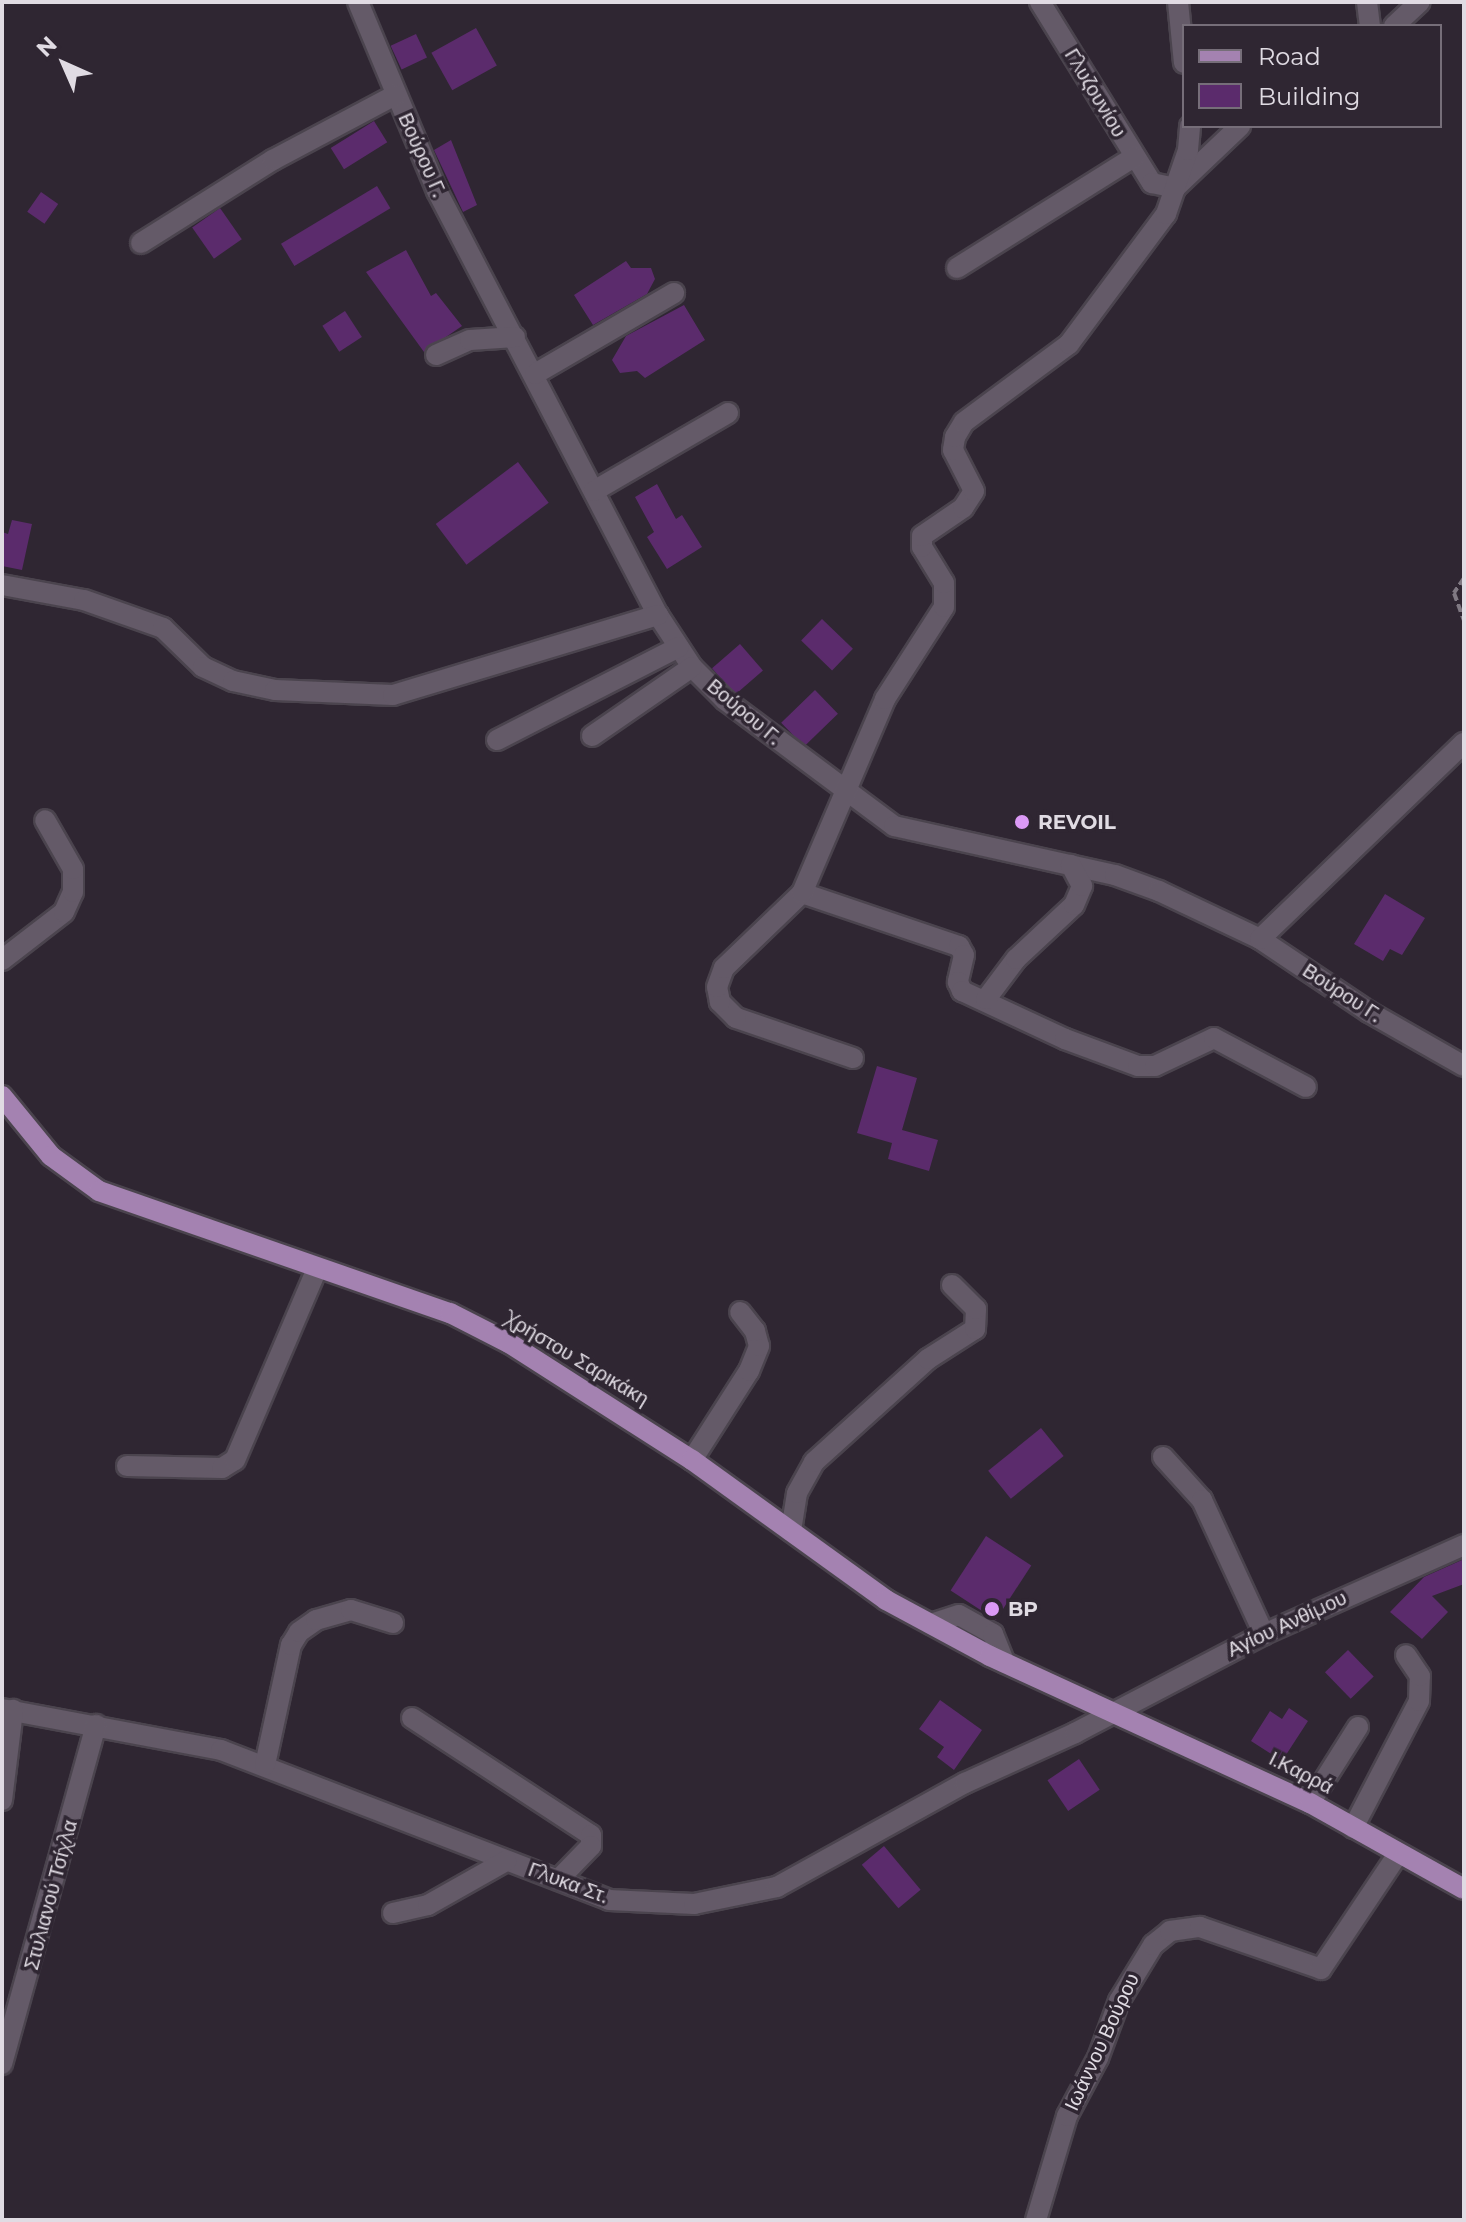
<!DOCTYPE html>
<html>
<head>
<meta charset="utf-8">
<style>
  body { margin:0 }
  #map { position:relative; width:1466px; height:2222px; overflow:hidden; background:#2f2632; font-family:Montserrat,sans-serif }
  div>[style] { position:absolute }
  .building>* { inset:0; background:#5b2b6c; transform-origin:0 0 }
  .path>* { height:4px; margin-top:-2px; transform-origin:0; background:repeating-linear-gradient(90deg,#807983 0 8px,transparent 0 12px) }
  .roads { filter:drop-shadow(2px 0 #4b444e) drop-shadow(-2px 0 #4b444e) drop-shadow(0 2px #4b444e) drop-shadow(0 -2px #4b444e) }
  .minor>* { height:20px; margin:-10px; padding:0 10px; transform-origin:10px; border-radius:10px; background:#645a68 }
  .major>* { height:20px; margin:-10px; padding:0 10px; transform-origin:10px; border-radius:10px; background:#a482b1 }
  .dots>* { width:22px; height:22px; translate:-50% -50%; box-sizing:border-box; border:4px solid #2f2632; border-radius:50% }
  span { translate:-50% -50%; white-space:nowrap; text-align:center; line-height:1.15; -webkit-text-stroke:7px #2f2632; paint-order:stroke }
  .street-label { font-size:20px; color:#e0dbe3 }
  .poi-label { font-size:20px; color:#e0dbe3; font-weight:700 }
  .left { translate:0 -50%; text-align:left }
  .frame { position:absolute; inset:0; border:4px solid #e0dbe3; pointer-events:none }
  .legend { position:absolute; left:1182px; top:24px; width:260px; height:104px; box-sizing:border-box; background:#2f2632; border:2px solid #766e79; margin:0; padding:10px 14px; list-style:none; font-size:24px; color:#e0dbe3 }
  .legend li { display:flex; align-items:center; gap:16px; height:40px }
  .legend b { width:40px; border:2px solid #766e79 }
  .north { position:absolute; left:24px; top:24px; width:80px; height:80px; -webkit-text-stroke:6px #2f2632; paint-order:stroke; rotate:315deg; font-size:22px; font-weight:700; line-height:32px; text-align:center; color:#e0dbe3 }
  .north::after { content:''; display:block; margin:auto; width:28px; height:36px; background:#e0dbe3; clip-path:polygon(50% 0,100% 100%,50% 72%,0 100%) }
</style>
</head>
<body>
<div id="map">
  <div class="building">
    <div style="left:476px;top:28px;width:43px;height:51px;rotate:61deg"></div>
    <div style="left:416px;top:34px;width:26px;height:28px;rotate:65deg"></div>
    <div style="left:374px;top:121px;width:25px;height:51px;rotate:58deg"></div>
    <div style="clip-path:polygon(451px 140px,477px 205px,463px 212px,434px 150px)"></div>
    <div style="left:377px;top:186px;width:26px;height:112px;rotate:59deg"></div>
    <div style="left:41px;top:192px;width:21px;height:24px;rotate:35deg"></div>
    <div style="left:220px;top:208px;width:38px;height:34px;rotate:55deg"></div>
    <div style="clip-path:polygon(406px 250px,431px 296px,436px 293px,462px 326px,424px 352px,366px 272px)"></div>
    <div style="clip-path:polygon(626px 261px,631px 268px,651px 268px,655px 279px,647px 294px,593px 325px,574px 295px)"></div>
    <div style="clip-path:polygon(684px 305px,705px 340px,645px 378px,637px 371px,620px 373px,612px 360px,626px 336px)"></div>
    <div style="left:345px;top:311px;width:31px;height:27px;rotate:57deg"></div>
    <div style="left:518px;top:462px;width:51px;height:103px;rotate:53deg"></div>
    <div style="clip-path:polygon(657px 484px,676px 519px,682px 515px,702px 547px,667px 569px,647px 537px,654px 532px,635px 497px)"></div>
    <div style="clip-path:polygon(12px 520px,32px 524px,22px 570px,2px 566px,2px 532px,8px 534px)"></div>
    <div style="left:822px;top:619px;width:43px;height:30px;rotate:44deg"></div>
    <div style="left:740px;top:644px;width:35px;height:37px;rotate:49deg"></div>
    <div style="left:815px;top:690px;width:33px;height:47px;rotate:46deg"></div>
    <div style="clip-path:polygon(1385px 894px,1425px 918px,1402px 955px,1390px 949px,1383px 961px,1354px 944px)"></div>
    <div style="clip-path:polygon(877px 1066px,917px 1078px,902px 1130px,938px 1140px,929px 1171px,888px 1159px,892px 1143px,857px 1133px)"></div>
    <div style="left:1041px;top:1428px;width:36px;height:68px;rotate:51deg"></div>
    <div style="left:986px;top:1536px;width:54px;height:65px;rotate:33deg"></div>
    <div style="clip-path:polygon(1462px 1560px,1464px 1584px,1432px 1596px,1448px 1612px,1422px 1639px,1390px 1612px,1424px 1577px)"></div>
    <div style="left:1348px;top:1650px;width:37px;height:32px;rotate:46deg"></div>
    <div style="clip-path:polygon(940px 1700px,982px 1730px,954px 1770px,937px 1757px,944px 1747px,919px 1729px)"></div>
    <div style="clip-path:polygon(1289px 1708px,1308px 1721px,1282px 1761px,1251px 1741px,1270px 1711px,1282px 1719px)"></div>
    <div style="left:1079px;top:1759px;width:37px;height:38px;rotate:56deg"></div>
    <div style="left:884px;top:1846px;width:57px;height:29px;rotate:50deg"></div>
  </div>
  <div class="path">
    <div style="left:1464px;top:578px;width:18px;rotate:124deg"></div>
    <div style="left:1454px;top:593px;width:29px;rotate:70deg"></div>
  </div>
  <div class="roads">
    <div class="minor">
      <div style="left:358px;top:2px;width:205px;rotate:67.3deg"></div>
      <div style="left:437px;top:191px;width:478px;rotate:62.5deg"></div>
      <div style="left:658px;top:615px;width:62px;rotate:56.8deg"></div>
      <div style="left:692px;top:667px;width:47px;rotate:45deg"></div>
      <div style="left:725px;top:700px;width:211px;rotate:36.7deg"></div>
      <div style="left:894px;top:826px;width:226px;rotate:12.5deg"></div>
      <div style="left:1115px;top:875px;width:47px;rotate:20deg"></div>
      <div style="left:1159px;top:891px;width:112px;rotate:25.4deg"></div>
      <div style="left:1260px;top:939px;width:131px;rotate:33.8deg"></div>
      <div style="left:1369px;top:1012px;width:109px;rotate:29.6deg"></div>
      <div style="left:1040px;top:2px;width:213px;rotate:58.3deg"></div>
      <div style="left:1152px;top:183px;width:24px;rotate:12deg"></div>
      <div style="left:1175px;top:188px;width:90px;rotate:-43.6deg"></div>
      <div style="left:1178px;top:2px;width:61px;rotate:84.4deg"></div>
      <div style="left:1367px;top:2px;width:24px;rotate:83deg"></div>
      <div style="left:1394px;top:26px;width:35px;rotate:-43deg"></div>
      <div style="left:141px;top:243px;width:156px;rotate:-32.2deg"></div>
      <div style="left:273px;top:160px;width:138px;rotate:-28deg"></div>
      <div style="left:957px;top:268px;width:209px;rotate:-32.1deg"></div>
      <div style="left:436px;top:355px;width:37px;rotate:-24deg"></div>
      <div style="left:470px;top:340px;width:45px;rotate:-3.8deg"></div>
      <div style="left:535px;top:374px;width:161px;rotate:-30.2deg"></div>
      <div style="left:594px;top:491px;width:155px;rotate:-30.2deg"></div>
      <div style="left:2px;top:585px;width:83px;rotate:10.4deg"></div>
      <div style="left:84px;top:600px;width:84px;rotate:19.5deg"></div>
      <div style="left:163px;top:628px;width:56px;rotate:44.3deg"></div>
      <div style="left:203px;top:667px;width:33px;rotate:25deg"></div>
      <div style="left:233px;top:681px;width:43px;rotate:12.1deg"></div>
      <div style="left:275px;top:690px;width:118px;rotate:2.4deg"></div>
      <div style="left:393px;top:695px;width:277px;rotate:-16.8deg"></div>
      <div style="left:592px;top:736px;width:121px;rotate:-34.6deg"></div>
      <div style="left:497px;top:740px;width:204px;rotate:-27.1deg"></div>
      <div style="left:802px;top:893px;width:166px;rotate:18.7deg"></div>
      <div style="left:959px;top:946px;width:10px;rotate:61deg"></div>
      <div style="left:964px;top:955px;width:28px;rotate:103deg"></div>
      <div style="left:958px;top:982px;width:10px;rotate:66deg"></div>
      <div style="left:962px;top:991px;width:114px;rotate:25deg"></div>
      <div style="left:1065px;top:1039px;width:78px;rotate:20.3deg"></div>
      <div style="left:1138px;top:1066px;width:17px"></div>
      <div style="left:1155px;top:1066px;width:65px;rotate:-25.4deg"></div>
      <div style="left:1214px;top:1038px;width:104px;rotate:28deg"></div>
      <div style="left:1260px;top:939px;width:283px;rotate:-43.9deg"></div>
      <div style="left:2px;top:960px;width:78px;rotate:-37.7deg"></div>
      <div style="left:64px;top:912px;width:22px;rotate:-66deg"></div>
      <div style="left:73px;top:892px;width:23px;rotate:-90deg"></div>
      <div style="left:73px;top:869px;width:56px;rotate:-119.7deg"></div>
      <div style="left:986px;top:999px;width:50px;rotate:-53.1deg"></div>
      <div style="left:1016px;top:959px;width:79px;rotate:-43deg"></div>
      <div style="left:1074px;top:905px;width:21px;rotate:-67deg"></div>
      <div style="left:1082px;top:886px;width:24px;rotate:-118deg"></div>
      <div style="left:853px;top:1058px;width:124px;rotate:-161.1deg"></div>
      <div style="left:736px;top:1018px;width:23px;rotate:-135deg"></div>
      <div style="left:720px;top:1002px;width:15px;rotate:-101deg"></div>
      <div style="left:717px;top:987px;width:20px;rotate:-70deg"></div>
      <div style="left:724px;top:968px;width:108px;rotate:-43.9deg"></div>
      <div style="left:802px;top:893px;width:211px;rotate:-66.8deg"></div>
      <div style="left:885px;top:699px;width:109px;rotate:-57.3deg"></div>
      <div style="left:944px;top:607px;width:24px;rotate:-90deg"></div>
      <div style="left:944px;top:583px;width:42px;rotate:-121.4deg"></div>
      <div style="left:922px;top:547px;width:11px;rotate:-90deg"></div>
      <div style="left:922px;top:536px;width:50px;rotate:-34.3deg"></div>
      <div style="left:963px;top:508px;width:20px;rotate:-57deg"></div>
      <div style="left:974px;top:491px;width:46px;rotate:-117.1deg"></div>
      <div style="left:953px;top:450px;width:13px;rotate:-81deg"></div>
      <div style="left:955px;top:437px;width:17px;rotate:-59deg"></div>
      <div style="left:964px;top:422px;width:131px;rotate:-36.6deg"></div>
      <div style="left:1069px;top:344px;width:162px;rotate:-53.3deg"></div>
      <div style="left:1166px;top:214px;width:68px;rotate:-71deg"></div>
      <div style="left:1188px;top:150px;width:24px;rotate:-85deg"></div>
      <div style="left:1163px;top:1457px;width:58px;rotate:47.8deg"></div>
      <div style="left:1202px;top:1500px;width:148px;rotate:65.2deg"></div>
      <div style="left:692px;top:1460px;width:106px;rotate:-57.4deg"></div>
      <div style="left:749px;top:1371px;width:27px;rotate:-68deg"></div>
      <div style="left:759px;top:1346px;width:16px;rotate:-105deg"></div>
      <div style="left:755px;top:1331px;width:24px;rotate:-128deg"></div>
      <div style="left:127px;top:1466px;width:95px;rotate:1.2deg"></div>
      <div style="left:222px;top:1468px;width:15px;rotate:-32deg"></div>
      <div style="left:235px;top:1460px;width:208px;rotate:-66.8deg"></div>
      <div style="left:791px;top:1531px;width:38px;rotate:-81deg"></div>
      <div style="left:797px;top:1493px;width:35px;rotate:-61deg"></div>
      <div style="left:814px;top:1462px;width:154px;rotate:-42.1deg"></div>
      <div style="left:928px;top:1359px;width:56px;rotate:-32.6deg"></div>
      <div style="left:975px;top:1329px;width:20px;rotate:-87deg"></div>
      <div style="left:976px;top:1309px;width:34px;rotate:-135deg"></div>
      <div style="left:931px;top:1624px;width:29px;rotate:-18deg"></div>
      <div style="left:959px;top:1615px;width:39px;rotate:29deg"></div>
      <div style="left:993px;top:1634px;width:31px;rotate:68deg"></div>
      <div style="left:2px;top:1709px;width:223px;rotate:10.6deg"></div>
      <div style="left:221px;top:1750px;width:416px;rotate:21.1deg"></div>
      <div style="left:609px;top:1900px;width:85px;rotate:2.7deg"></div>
      <div style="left:694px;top:1904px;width:85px;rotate:-11.6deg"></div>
      <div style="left:777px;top:1887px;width:215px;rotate:-29deg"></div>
      <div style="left:965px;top:1783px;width:121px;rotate:-24.4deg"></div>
      <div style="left:1075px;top:1733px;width:213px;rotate:-27.6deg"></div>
      <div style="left:1264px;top:1634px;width:219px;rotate:-24deg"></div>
      <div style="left:412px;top:1718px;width:214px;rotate:33.2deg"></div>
      <div style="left:591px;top:1835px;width:11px;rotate:90deg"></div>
      <div style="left:591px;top:1846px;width:47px;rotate:134.1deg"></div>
      <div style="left:265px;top:1765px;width:123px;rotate:-77.8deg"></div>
      <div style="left:291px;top:1645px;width:15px;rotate:-58deg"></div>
      <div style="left:299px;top:1632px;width:21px;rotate:-35deg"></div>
      <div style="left:316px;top:1620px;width:36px;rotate:-16deg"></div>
      <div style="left:351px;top:1610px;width:44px;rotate:17.2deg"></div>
      <div style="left:2px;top:1800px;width:91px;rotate:-83deg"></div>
      <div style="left:1310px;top:1803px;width:90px;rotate:-57.7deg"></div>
      <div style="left:1353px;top:1828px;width:143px;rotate:-62.5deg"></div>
      <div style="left:1419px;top:1701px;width:25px;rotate:-88deg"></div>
      <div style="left:1420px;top:1676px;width:25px;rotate:-124deg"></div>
      <div style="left:393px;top:1913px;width:36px;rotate:-13deg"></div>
      <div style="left:428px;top:1905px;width:90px;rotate:-29.4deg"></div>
      <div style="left:2px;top:2064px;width:352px;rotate:-74.5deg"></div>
      <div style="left:1036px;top:2220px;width:109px;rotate:-73.4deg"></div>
      <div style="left:1067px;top:2116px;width:66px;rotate:-61.9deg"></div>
      <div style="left:1098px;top:2058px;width:61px;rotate:-69.8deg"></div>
      <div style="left:1119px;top:2001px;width:66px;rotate:-58.7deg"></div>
      <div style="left:1153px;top:1945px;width:22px;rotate:-39deg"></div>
      <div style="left:1170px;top:1931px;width:30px;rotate:-8deg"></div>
      <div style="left:1200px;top:1927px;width:128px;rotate:19.1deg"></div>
      <div style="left:1321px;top:1969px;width:138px;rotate:-56.2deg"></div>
    </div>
    <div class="major">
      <div style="left:2px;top:1096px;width:77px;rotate:50.8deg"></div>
      <div style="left:51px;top:1156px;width:59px;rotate:36.1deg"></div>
      <div style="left:99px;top:1191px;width:372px;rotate:19.2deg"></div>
      <div style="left:450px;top:1313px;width:66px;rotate:27deg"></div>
      <div style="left:509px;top:1343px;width:217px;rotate:32.6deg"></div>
      <div style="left:692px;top:1460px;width:239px;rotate:35.8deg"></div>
      <div style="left:886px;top:1600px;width:118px;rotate:28.3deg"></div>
      <div style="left:990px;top:1656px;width:352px;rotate:24.7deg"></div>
      <div style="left:1310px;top:1803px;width:176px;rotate:29.2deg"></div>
    </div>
  </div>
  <div class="dots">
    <div style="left:1022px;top:822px;background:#db99f5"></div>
    <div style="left:992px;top:1609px;background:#db99f5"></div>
  </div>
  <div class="street-label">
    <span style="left:1095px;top:93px;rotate:59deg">Γλυζουνίου</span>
    <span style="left:422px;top:155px;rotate:66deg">Βούρου Γ.</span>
    <span style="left:744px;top:712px;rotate:40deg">Βούρου Γ.</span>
    <span style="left:1342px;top:993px;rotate:33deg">Βούρου Γ.</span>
    <span style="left:577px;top:1359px;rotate:31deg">Χρήστου Σαρικάκη</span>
    <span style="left:1287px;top:1624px;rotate:-25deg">Αγίου Ανθίμου</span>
    <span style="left:1301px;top:1773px;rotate:27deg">Ι.Καρρά</span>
    <span style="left:568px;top:1883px;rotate:20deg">Γλυκα Στ.</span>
    <span style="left:51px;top:1895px;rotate:-75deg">Στυλιανού Τσίχλα</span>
    <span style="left:1102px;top:2042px;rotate:-65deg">Ιωάννου Βούρου</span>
  </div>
  <div class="poi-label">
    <span class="left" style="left:1038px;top:822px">REVOIL</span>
    <span class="left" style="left:1008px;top:1609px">BP</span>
  </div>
  <div class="frame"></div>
  <ul class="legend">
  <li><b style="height:10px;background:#a482b1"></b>Road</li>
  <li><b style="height:22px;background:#5b2b6c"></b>Building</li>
  </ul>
  <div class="north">N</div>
</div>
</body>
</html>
